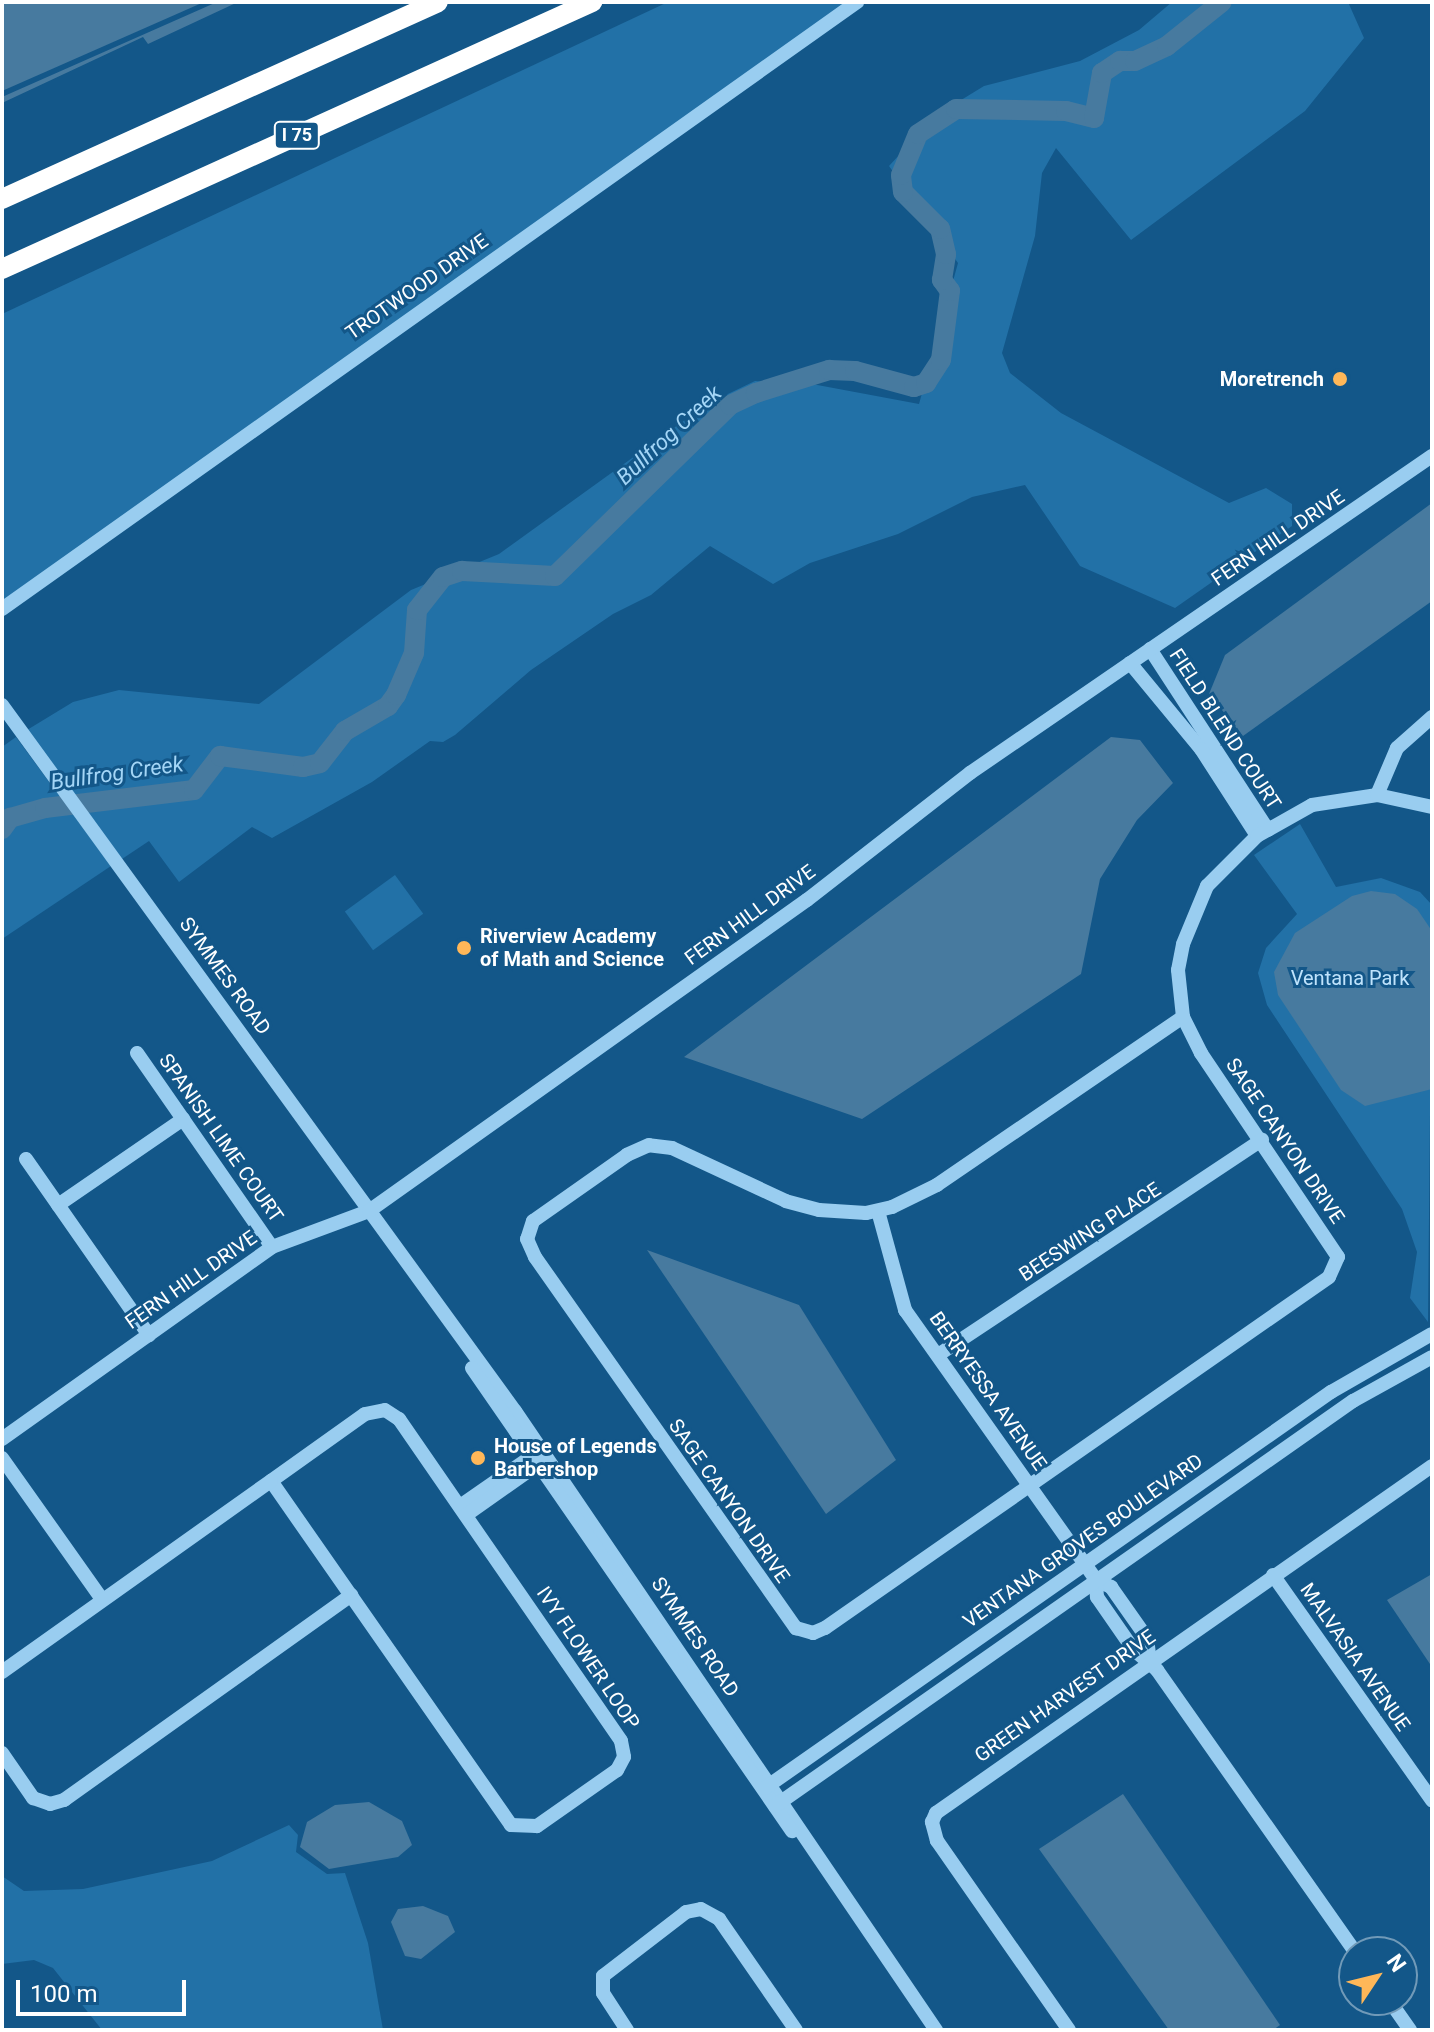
<!DOCTYPE html>
<html>
<head>
<meta charset="utf-8">
<style>
  body { margin:0 }
  #map { position:relative; width:1434px; height:2032px; overflow:hidden; background:#135789; font-family:Roboto,sans-serif }
  div>[style] { position:absolute }
  .green>* { inset:0; background:#2271a7; transform-origin:0 0 }
  .water>* { inset:0; background:#477a9f }
  .river>* { height:20px; margin:-10px; padding:0 10px; transform-origin:10px; border-radius:10px; background:#477a9f }
  .minor>* { height:14px; margin:-7px; padding:0 7px; transform-origin:7px; border-radius:7px; background:#99cdf0 }
  .highway>* { height:20px; margin:-10px; padding:0 10px; transform-origin:10px; border-radius:10px; background:#fff }
  .dots>* { width:22px; height:22px; translate:-50% -50%; box-sizing:border-box; border:4px solid #135789; border-radius:50% }
  span { translate:-50% -50%; white-space:nowrap; text-align:center; line-height:1.15; -webkit-text-stroke:6px #135789; paint-order:stroke }
  .shield-label span { padding:2px 6px; background:#135789; border:2px solid; border-radius:6px; -webkit-text-stroke-width:0 }
  .shield-label { font-size:18px; color:#fff; font-weight:700 }
  .street-label { font-size:20px; color:#fff }
  .poi-label { font-size:20px; color:#fff; font-weight:700 }
  .right { translate:-100% -50%; text-align:right }
  .left { translate:0 -50%; text-align:left }
  .park-label { font-size:20px; color:#bfe3fc }
  .water-label { font-size:22px; color:#a4d6f7; font-style:italic }
  .frame { position:absolute; inset:0; border:4px solid #fff; pointer-events:none }
  .north { position:absolute; left:1338px; top:1936px; width:80px; height:80px; box-sizing:border-box; background:#135789; border:2px solid #719ab8; border-radius:50%; rotate:55deg; font-size:22px; font-weight:700; line-height:32px; text-align:center; color:#fff }
  .north::after { content:''; display:block; margin:auto; width:28px; height:36px; background:#ffb758; clip-path:polygon(50% 0,100% 100%,50% 72%,0 100%) }
  .scale { position:absolute; left:16px; top:1980px; width:170px; height:36px; box-sizing:border-box; border:4px solid #fff; border-top:0; padding-left:10px; font-size:24px; line-height:28px; white-space:nowrap; color:#fff; -webkit-text-stroke:6px #135789; paint-order:stroke }
</style>
</head>
<body>
<div id="map">
  <div class="green">
    <div style="clip-path:polygon(668px 2px,847px 2px,2px 602px,2px 314px)"></div>
    <div style="clip-path:polygon(1172px 2px,1348px 2px,1364px 38px,1305px 111px,1131px 240px,1056px 148px,1042px 173px,1035px 236px,1002px 353px,1010px 373px,1061px 413px,1229px 503px,1266px 488px,1292px 504px,1292px 526px,1175px 608px,1080px 566px,1025px 485px,972px 497px,898px 534px,810px 563px,773px 584px,710px 546px,651px 595px,613px 614px,531px 670px,455px 735px,443px 742px,430px 741px,372px 782px,272px 838px,252px 827px,179px 882px,149px 841px,122px 859px,27px 730px,73px 702px,119px 690px,259px 704px,411px 590px,499px 554px,707px 404px,755px 381px,812px 384px,919px 404px,958px 263px,889px 166px,935px 116px,984px 86px,1080px 61px,1139px 30px)"></div>
    <div style="clip-path:polygon(16px 737px,111px 866px,2px 939px,2px 747px)"></div>
    <div style="clip-path:polygon(1300px 824px,1336px 887px,1381px 878px,1420px 892px,1432px 905px,1428px 1322px,1410px 1298px,1417px 1252px,1402px 1209px,1267px 1005px,1258px 973px,1266px 948px,1297px 914px,1254px 855px)"></div>
    <div style="left:395px;top:875px;width:48px;height:62px;rotate:54deg"></div>
    <div style="clip-path:polygon(289px 1825px,298px 1835px,296px 1852px,327px 1874px,345px 1873px,368px 1943px,383px 2030px,102px 2030px,53px 1968px,34px 1960px,2px 1964px,2px 1876px,24px 1891px,83px 1889px,212px 1861px)"></div>
  </div>
  <div class="water">
    <div style="clip-path:polygon(2px 2px,204px 2px,2px 91px)"></div>
    <div style="clip-path:polygon(217px 2px,238px 2px,148px 44px,143px 37px,2px 103px,2px 97px)"></div>
    <div style="clip-path:polygon(1432px 503px,1432px 601px,1243px 736px,1209px 694px,1225px 655px)"></div>
    <div style="clip-path:polygon(1111px 737px,1140px 740px,1173px 783px,1137px 820px,1100px 879px,1081px 974px,862px 1119px,684px 1057px)"></div>
    <div style="clip-path:polygon(1371px 891px,1395px 894px,1417px 909px,1432px 931px,1432px 1089px,1365px 1106px,1341px 1090px,1278px 995px,1274px 972px,1295px 933px,1352px 896px)"></div>
    <div style="clip-path:polygon(647px 1250px,799px 1305px,896px 1460px,826px 1514px)"></div>
    <div style="clip-path:polygon(1432px 1574px,1432px 1667px,1387px 1600px)"></div>
    <div style="clip-path:polygon(1123px 1794px,1280px 2025px,1273px 2030px,1169px 2030px,1039px 1849px)"></div>
    <div style="clip-path:polygon(369px 1802px,402px 1821px,412px 1845px,398px 1857px,329px 1869px,300px 1847px,307px 1822px,335px 1805px)"></div>
    <div style="clip-path:polygon(423px 1906px,448px 1916px,455px 1932px,421px 1959px,405px 1956px,391px 1922px,398px 1909px)"></div>
  </div>
  <div class="river">
    <div style="left:2px;top:829px;width:14px;rotate:-54deg"></div>
    <div style="left:10px;top:818px;width:36px;rotate:-16deg"></div>
    <div style="left:45px;top:808px;width:150px;rotate:-6.9deg"></div>
    <div style="left:194px;top:790px;width:43px;rotate:-52.6deg"></div>
    <div style="left:220px;top:756px;width:84px;rotate:7.5deg"></div>
    <div style="left:303px;top:767px;width:17px;rotate:-13deg"></div>
    <div style="left:320px;top:763px;width:41px;rotate:-52deg"></div>
    <div style="left:345px;top:731px;width:50px;rotate:-30.2deg"></div>
    <div style="left:388px;top:706px;width:14px;rotate:-54deg"></div>
    <div style="left:396px;top:695px;width:46px;rotate:-66.8deg"></div>
    <div style="left:414px;top:653px;width:43px;rotate:-86deg"></div>
    <div style="left:417px;top:610px;width:42px;rotate:-51.8deg"></div>
    <div style="left:443px;top:577px;width:20px;rotate:-18deg"></div>
    <div style="left:462px;top:571px;width:93px;rotate:3.1deg"></div>
    <div style="left:555px;top:576px;width:245px;rotate:-44.3deg"></div>
    <div style="left:730px;top:405px;width:29px;rotate:-25deg"></div>
    <div style="left:756px;top:393px;width:77px;rotate:-17.5deg"></div>
    <div style="left:829px;top:370px;width:26px;rotate:2deg"></div>
    <div style="left:855px;top:371px;width:61px;rotate:15.2deg"></div>
    <div style="left:914px;top:387px;width:13px;rotate:-18deg"></div>
    <div style="left:926px;top:383px;width:27px;rotate:-57deg"></div>
    <div style="left:941px;top:360px;width:70px;rotate:-82.6deg"></div>
    <div style="left:950px;top:291px;width:14px;rotate:-126deg"></div>
    <div style="left:942px;top:280px;width:26px;rotate:-81deg"></div>
    <div style="left:946px;top:254px;width:26px;rotate:-103deg"></div>
    <div style="left:940px;top:229px;width:52px;rotate:-135deg"></div>
    <div style="left:903px;top:192px;width:17px;rotate:-97deg"></div>
    <div style="left:901px;top:175px;width:44px;rotate:-67.5deg"></div>
    <div style="left:918px;top:134px;width:45px;rotate:-33.3deg"></div>
    <div style="left:956px;top:109px;width:110px;rotate:1deg"></div>
    <div style="left:1066px;top:111px;width:29px;rotate:14deg"></div>
    <div style="left:1094px;top:118px;width:46px;rotate:-79.9deg"></div>
    <div style="left:1102px;top:73px;width:22px;rotate:-34deg"></div>
    <div style="left:1120px;top:61px;width:15px"></div>
    <div style="left:1135px;top:61px;width:35px;rotate:-25deg"></div>
    <div style="left:1167px;top:46px;width:70px;rotate:-38.7deg"></div>
  </div>
  <div class="minor">
    <div style="left:2px;top:609px;width:1049px;rotate:-35.37deg"></div>
    <div style="left:1150px;top:649px;width:216px;rotate:56.9deg"></div>
    <div style="left:1130px;top:663px;width:112px;rotate:50.5deg"></div>
    <div style="left:1201px;top:749px;width:103px;rotate:57.2deg"></div>
    <div style="left:2px;top:705px;width:873px;rotate:54deg"></div>
    <div style="left:515px;top:1411px;width:749px;rotate:55.78deg"></div>
    <div style="left:1377px;top:795px;width:51px;rotate:-66.9deg"></div>
    <div style="left:1397px;top:748px;width:47px;rotate:-41.5deg"></div>
    <div style="left:1183px;top:1017px;width:298px;rotate:145.7deg"></div>
    <div style="left:937px;top:1185px;width:50px;rotate:153.9deg"></div>
    <div style="left:892px;top:1207px;width:27px;rotate:167deg"></div>
    <div style="left:866px;top:1213px;width:47px;rotate:-176.3deg"></div>
    <div style="left:819px;top:1210px;width:34px;rotate:-165deg"></div>
    <div style="left:786px;top:1201px;width:126px;rotate:-155.1deg"></div>
    <div style="left:672px;top:1148px;width:23px;rotate:-173deg"></div>
    <div style="left:649px;top:1145px;width:24px;rotate:156deg"></div>
    <div style="left:627px;top:1155px;width:115px;rotate:144.9deg"></div>
    <div style="left:533px;top:1221px;width:19px;rotate:108deg"></div>
    <div style="left:527px;top:1239px;width:20px;rotate:66deg"></div>
    <div style="left:535px;top:1257px;width:454px;rotate:54.9deg"></div>
    <div style="left:796px;top:1628px;width:18px;rotate:16deg"></div>
    <div style="left:813px;top:1633px;width:13px;rotate:-23deg"></div>
    <div style="left:825px;top:1628px;width:614px;rotate:-34.85deg"></div>
    <div style="left:1329px;top:1277px;width:22px;rotate:-66deg"></div>
    <div style="left:1338px;top:1257px;width:246px;rotate:-123.9deg"></div>
    <div style="left:1201px;top:1053px;width:40px;rotate:-116.6deg"></div>
    <div style="left:1183px;top:1017px;width:47px;rotate:-96.1deg"></div>
    <div style="left:1178px;top:970px;width:26px;rotate:-79deg"></div>
    <div style="left:1183px;top:944px;width:63px;rotate:-67.5deg"></div>
    <div style="left:1207px;top:886px;width:71px;rotate:-45deg"></div>
    <div style="left:1257px;top:836px;width:63px;rotate:-29.4deg"></div>
    <div style="left:1312px;top:805px;width:66px;rotate:-8.7deg"></div>
    <div style="left:1377px;top:795px;width:56px;rotate:12.3deg"></div>
    <div style="left:137px;top:1053px;width:236px;rotate:55.2deg"></div>
    <div style="left:26px;top:1159px;width:215px;rotate:55.1deg"></div>
    <div style="left:58px;top:1205px;width:152px;rotate:-34.5deg"></div>
    <div style="left:878px;top:1211px;width:103px;rotate:74.7deg"></div>
    <div style="left:905px;top:1310px;width:331px;rotate:54.7deg"></div>
    <div style="left:1096px;top:1580px;width:17px;rotate:25deg"></div>
    <div style="left:1111px;top:1587px;width:62px;rotate:54.8deg"></div>
    <div style="left:1147px;top:1638px;width:23px;rotate:83deg"></div>
    <div style="left:938px;top:1355px;width:389px;rotate:-33.6deg"></div>
    <div style="left:472px;top:1368px;width:563px;rotate:55.35deg"></div>
    <div style="left:385px;top:1410px;width:17px;rotate:33deg"></div>
    <div style="left:399px;top:1419px;width:391px;rotate:55.4deg"></div>
    <div style="left:621px;top:1741px;width:16px;rotate:79deg"></div>
    <div style="left:624px;top:1757px;width:15px;rotate:118deg"></div>
    <div style="left:617px;top:1770px;width:98px;rotate:145deg"></div>
    <div style="left:537px;top:1826px;width:26px;rotate:-178deg"></div>
    <div style="left:511px;top:1825px;width:419px;rotate:-124.9deg"></div>
    <div style="left:271px;top:1481px;width:115px;rotate:-35.5deg"></div>
    <div style="left:365px;top:1414px;width:20px;rotate:-11deg"></div>
    <div style="left:2px;top:1439px;width:331px;rotate:-35.4deg"></div>
    <div style="left:272px;top:1247px;width:103px;rotate:-20.4deg"></div>
    <div style="left:369px;top:1211px;width:537px;rotate:-35.38deg"></div>
    <div style="left:807px;top:900px;width:207px;rotate:-37.9deg"></div>
    <div style="left:970px;top:773px;width:560px;rotate:-34.46deg"></div>
    <div style="left:2px;top:1458px;width:173px;rotate:54.7deg"></div>
    <div style="left:460px;top:1506px;width:95px;rotate:-34.7deg"></div>
    <div style="left:466px;top:1515px;width:95px;rotate:-35.2deg"></div>
    <div style="left:1273px;top:1575px;width:276px;rotate:54.8deg"></div>
    <div style="left:1096px;top:1580px;width:17px;rotate:87deg"></div>
    <div style="left:1097px;top:1597px;width:63px;rotate:55.3deg"></div>
    <div style="left:1133px;top:1649px;width:32px;rotate:41deg"></div>
    <div style="left:1157px;top:1670px;width:345px;rotate:54.9deg"></div>
    <div style="left:2px;top:1672px;width:330px;rotate:-35.4deg"></div>
    <div style="left:2px;top:1753px;width:55px;rotate:55.4deg"></div>
    <div style="left:33px;top:1798px;width:18px;rotate:19deg"></div>
    <div style="left:50px;top:1804px;width:15px;rotate:-16deg"></div>
    <div style="left:64px;top:1800px;width:353px;rotate:-35.5deg"></div>
    <div style="left:765px;top:1788px;width:691px;rotate:-34.98deg"></div>
    <div style="left:1331px;top:1392px;width:116px;rotate:-29.9deg"></div>
    <div style="left:775px;top:1806px;width:706px;rotate:-35.02deg"></div>
    <div style="left:1353px;top:1401px;width:90px;rotate:-29.1deg"></div>
    <div style="left:1389px;top:2000px;width:37px;rotate:55deg"></div>
    <div style="left:627px;top:2030px;width:44px;rotate:-123deg"></div>
    <div style="left:603px;top:1993px;width:17px;rotate:-90deg"></div>
    <div style="left:603px;top:1976px;width:105px;rotate:-37.6deg"></div>
    <div style="left:686px;top:1912px;width:15px;rotate:-11deg"></div>
    <div style="left:701px;top:1909px;width:21px;rotate:29deg"></div>
    <div style="left:719px;top:1919px;width:135px;rotate:55.3deg"></div>
    <div style="left:1069px;top:2030px;width:231px;rotate:-124.9deg"></div>
    <div style="left:937px;top:1841px;width:20px;rotate:-105deg"></div>
    <div style="left:932px;top:1822px;width:10px;rotate:-66deg"></div>
    <div style="left:936px;top:1813px;width:605px;rotate:-34.98deg"></div>
  </div>
  <div class="highway">
    <div style="left:2px;top:199px;width:478px;rotate:-24.3deg"></div>
    <div style="left:2px;top:269px;width:648px;rotate:-24.35deg"></div>
  </div>
  <div class="dots">
    <div style="left:1340px;top:379px;background:#ffb758"></div>
    <div style="left:464px;top:948px;background:#ffb758"></div>
    <div style="left:478px;top:1458px;background:#ffb758"></div>
  </div>
  <div class="shield-label">
    <span style="left:297px;top:135px">I 75</span>
  </div>
  <div class="street-label">
    <span style="left:417px;top:287px;rotate:-35deg">TROTWOOD DRIVE</span>
    <span style="left:1278px;top:538px;rotate:-34deg">FERN HILL DRIVE</span>
    <span style="left:1225px;top:729px;rotate:57deg">FIELD BLEND COURT</span>
    <span style="left:750px;top:915px;rotate:-36deg">FERN HILL DRIVE</span>
    <span style="left:225px;top:976px;rotate:54deg">SYMMES ROAD</span>
    <span style="left:221px;top:1138px;rotate:55deg">SPANISH LIME COURT</span>
    <span style="left:1285px;top:1141px;rotate:56deg">SAGE CANYON DRIVE</span>
    <span style="left:1090px;top:1232px;rotate:-33deg">BEESWING PLACE</span>
    <span style="left:191px;top:1280px;rotate:-35deg">FERN HILL DRIVE</span>
    <span style="left:988px;top:1391px;rotate:55deg">BERRYESSA AVENUE</span>
    <span style="left:729px;top:1501px;rotate:55deg">SAGE CANYON DRIVE</span>
    <span style="left:1083px;top:1541px;rotate:-35deg">VENTANA GROVES BOULEVARD</span>
    <span style="left:695px;top:1637px;rotate:56deg">SYMMES ROAD</span>
    <span style="left:1355px;top:1657px;rotate:55deg">MALVASIA AVENUE</span>
    <span style="left:588px;top:1658px;rotate:56deg">IVY FLOWER LOOP</span>
    <span style="left:1065px;top:1696px;rotate:-35deg">GREEN HARVEST DRIVE</span>
  </div>
  <div class="poi-label">
    <span class="right" style="left:1324px;top:379px">Moretrench</span>
    <span class="left" style="left:480px;top:948px">Riverview Academy<br>of Math and Science</span>
    <span class="left" style="left:494px;top:1458px">House of Legends<br>Barbershop</span>
  </div>
  <div class="park-label">
    <span style="left:1350px;top:978px">Ventana Park</span>
  </div>
  <div class="water-label">
    <span style="left:669px;top:435px;rotate:-43deg">Bullfrog Creek</span>
    <span style="left:117px;top:773px;rotate:-8deg">Bullfrog Creek</span>
  </div>
  <div class="frame"></div>
  <div class="north">N</div>
  <div class="scale">100 m</div>
</div>
</body>
</html>
